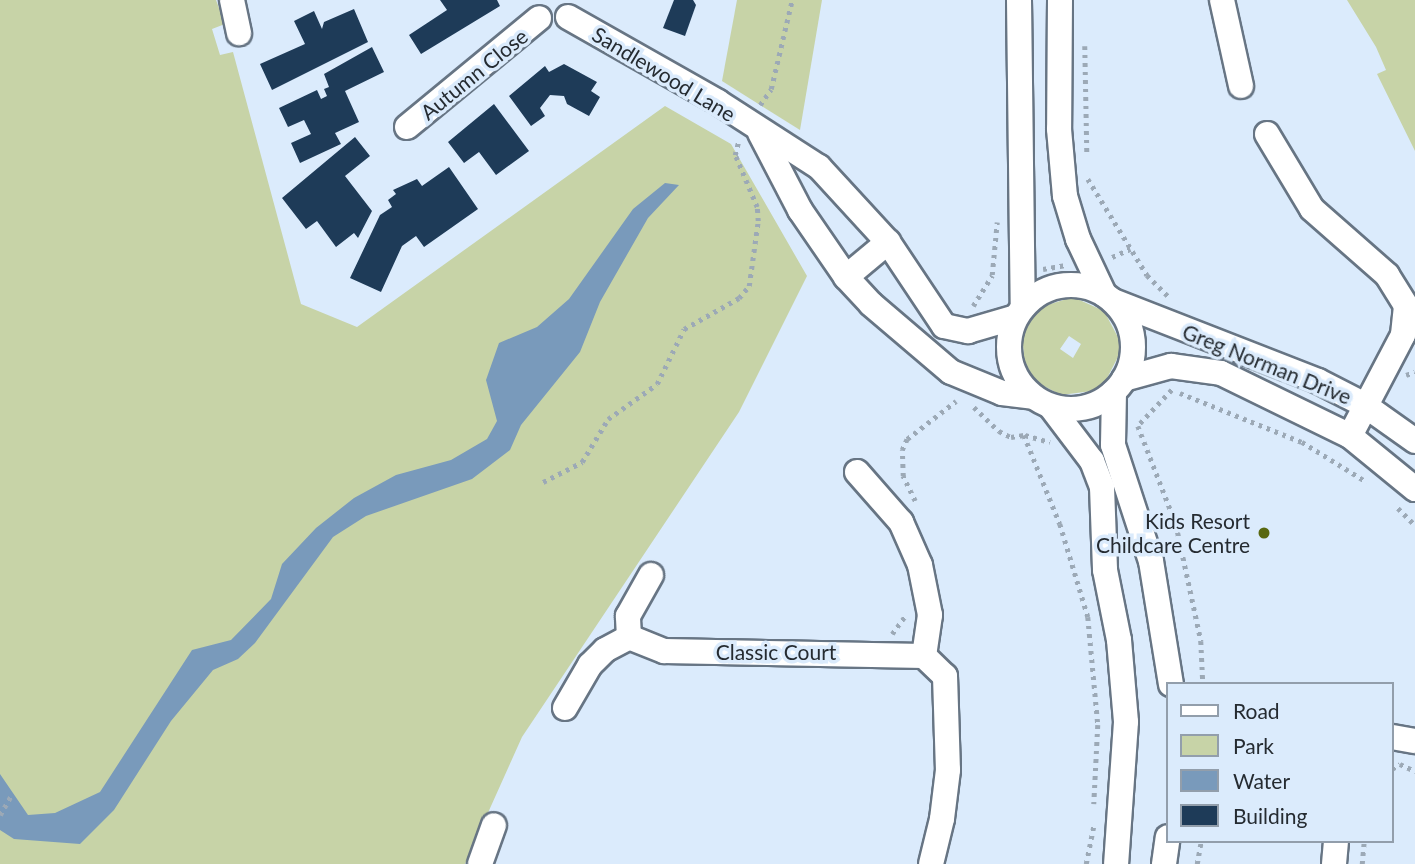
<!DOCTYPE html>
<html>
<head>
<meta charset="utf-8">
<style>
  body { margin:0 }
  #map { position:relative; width:1415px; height:864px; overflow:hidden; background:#dbebfc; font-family:Lato,sans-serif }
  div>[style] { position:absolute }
  .green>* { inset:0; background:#c7d3a7 }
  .water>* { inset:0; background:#799abb }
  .building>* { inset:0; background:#1e3b58 }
  .path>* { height:4.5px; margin-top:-2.25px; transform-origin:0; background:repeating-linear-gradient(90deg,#9ca9b6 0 3.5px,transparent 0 8.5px) }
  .roads { filter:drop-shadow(2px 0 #677584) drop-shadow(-2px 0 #677584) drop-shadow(0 2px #677584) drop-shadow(0 -2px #677584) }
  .minor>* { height:24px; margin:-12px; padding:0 12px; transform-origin:12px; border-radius:12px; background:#fff }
  .minor>.ring { margin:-12px; padding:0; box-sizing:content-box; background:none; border:24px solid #fff; border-radius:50% }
  .dots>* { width:19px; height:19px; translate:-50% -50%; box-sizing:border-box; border:4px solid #dbebfc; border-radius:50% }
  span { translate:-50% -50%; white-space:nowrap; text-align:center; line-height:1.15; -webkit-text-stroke:7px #dbebfc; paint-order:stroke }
  .street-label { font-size:21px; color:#252b31 }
  .poi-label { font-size:21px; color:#252b31 }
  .right { translate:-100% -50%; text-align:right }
  .legend { position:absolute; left:1166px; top:682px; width:228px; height:161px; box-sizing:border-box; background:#dbebfc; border:2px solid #929eab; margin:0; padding:9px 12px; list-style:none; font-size:21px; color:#252b31 }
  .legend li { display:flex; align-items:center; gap:14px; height:35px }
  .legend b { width:35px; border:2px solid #929eab }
</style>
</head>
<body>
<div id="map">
  <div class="green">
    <div style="clip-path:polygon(0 0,216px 0,225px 24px,212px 29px,220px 55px,233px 52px,301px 304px,357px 327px,665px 106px,731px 144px,807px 276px,739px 412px,522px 737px,465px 864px,0 864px)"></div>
    <div style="clip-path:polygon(737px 0,822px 0,800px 130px,722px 81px)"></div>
    <div style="clip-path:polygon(1347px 0,1415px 0,1415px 151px,1377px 74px,1386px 70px,1376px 47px)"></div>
    <div style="clip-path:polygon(evenodd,1073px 297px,1104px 311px,1119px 339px,1119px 355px,1105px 382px,1092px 391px,1061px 395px,1034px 381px,1025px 368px,1022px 334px,1041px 307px,1073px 297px,1069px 336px,1081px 344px,1073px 358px,1060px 349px,1069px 336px)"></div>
  </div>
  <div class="water">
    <div style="clip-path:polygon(665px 183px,679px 185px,648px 218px,600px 302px,580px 352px,521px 425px,510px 450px,472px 479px,366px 516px,333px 537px,255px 643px,238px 659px,213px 670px,171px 721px,114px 810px,80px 844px,14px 839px,0 830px,0 774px,28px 815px,55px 813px,100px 792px,192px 650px,231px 640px,271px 599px,282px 564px,316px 528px,354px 498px,396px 475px,451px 460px,487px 439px,497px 421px,486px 380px,499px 343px,537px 327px,569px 299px,633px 209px)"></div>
  </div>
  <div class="building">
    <div style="clip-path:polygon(440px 0,497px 0,500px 6px,421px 54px,409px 35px,447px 10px)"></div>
    <div style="clip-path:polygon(674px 0,693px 0,696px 5px,685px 36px,663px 28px)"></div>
    <div style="clip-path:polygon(354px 9px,368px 42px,272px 90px,260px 64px,305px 44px,294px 21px,314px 11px,322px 29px,324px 22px)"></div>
    <div style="clip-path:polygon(372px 47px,384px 72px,345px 91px,359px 122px,335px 133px,341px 144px,300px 163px,291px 143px,311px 134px,304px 120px,288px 127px,279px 108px,317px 90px,321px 99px,327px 96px,324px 89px,329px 87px,324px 74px)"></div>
    <div style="clip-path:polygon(564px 64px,597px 82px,591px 91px,600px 97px,589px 116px,567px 104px,564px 96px,550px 95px,540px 108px,545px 116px,531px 126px,509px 96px,545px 66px,549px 72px)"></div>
    <div style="clip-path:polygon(494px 104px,529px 151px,496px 175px,479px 152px,464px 163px,448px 142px)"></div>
    <div style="clip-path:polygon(355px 137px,370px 156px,345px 176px,372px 211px,358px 238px,354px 233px,336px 247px,317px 221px,306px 229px,282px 198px)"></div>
    <div style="clip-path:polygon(449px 167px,478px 209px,424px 247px,416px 236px,402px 246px,381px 292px,350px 278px,380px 215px,392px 207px,388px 200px,396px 194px,393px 190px,417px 179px,422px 186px)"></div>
  </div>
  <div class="path">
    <div style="left:1085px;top:46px;width:107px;rotate:88.9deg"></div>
    <div style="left:760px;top:105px;width:19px;rotate:-55deg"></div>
    <div style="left:771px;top:89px;width:91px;rotate:-76.7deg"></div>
    <div style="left:1088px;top:179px;width:113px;rotate:58.4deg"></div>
    <div style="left:1147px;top:275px;width:33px;rotate:45deg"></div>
    <div style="left:1112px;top:257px;width:20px;rotate:-24deg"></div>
    <div style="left:1043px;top:269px;width:23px;rotate:-10deg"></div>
    <div style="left:973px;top:306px;width:36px;rotate:-58deg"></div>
    <div style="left:992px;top:275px;width:53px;rotate:-84.6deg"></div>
    <div style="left:1406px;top:375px;width:9px;rotate:-18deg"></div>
    <div style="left:1172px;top:390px;width:50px;rotate:133.4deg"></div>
    <div style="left:1138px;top:426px;width:105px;rotate:68.8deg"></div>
    <div style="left:1176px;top:524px;width:120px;rotate:77.9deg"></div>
    <div style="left:1201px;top:641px;width:43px;rotate:87.3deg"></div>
    <div style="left:1180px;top:393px;width:131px;rotate:21.9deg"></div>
    <div style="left:1302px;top:442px;width:76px;rotate:31.6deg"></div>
    <div style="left:974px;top:407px;width:35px;rotate:44deg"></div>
    <div style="left:999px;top:431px;width:13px;rotate:27deg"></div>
    <div style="left:1011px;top:437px;width:13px;rotate:-9deg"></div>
    <div style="left:1024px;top:435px;width:96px;rotate:68deg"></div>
    <div style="left:1060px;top:524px;width:97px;rotate:73.2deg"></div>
    <div style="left:1088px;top:617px;width:108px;rotate:84.7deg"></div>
    <div style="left:1098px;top:725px;width:79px;rotate:92.9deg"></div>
    <div style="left:1025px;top:435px;width:26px;rotate:16deg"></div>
    <div style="left:543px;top:482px;width:44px;rotate:-27.1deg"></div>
    <div style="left:582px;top:462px;width:50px;rotate:-58.8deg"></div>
    <div style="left:608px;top:419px;width:60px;rotate:-35.5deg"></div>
    <div style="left:657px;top:384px;width:61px;rotate:-63.9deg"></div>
    <div style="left:684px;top:329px;width:63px;rotate:-29.4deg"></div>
    <div style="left:739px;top:298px;width:16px;rotate:-50deg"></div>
    <div style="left:749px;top:286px;width:66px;rotate:-82.1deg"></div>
    <div style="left:758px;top:221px;width:14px;rotate:-94deg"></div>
    <div style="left:757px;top:207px;width:56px;rotate:-112.9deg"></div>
    <div style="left:735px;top:155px;width:16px;rotate:-76deg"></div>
    <div style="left:915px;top:501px;width:28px;rotate:-116deg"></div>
    <div style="left:903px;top:476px;width:26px;rotate:-92deg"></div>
    <div style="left:902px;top:450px;width:12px;rotate:-66deg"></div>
    <div style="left:907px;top:439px;width:62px;rotate:-37.8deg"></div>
    <div style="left:1398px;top:508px;width:24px;rotate:45deg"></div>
    <div style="left:892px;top:634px;width:22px;rotate:-54deg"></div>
    <div style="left:1392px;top:769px;width:9px;rotate:-32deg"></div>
    <div style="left:1400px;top:764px;width:17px;rotate:25deg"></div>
    <div style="left:0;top:815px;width:22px;rotate:-60deg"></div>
    <div style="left:1086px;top:864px;width:41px;rotate:-78.7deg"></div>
    <div style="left:1197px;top:864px;width:23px;rotate:-80deg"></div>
    <div style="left:1362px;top:864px;width:23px;rotate:-85deg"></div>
  </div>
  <div class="roads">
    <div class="minor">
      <div style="left:232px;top:0;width:34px;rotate:78deg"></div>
      <div style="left:1019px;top:0;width:308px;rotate:89.3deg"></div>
      <div style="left:1060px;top:0;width:129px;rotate:90.4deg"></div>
      <div style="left:1059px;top:129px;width:67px;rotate:84.9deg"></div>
      <div style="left:1065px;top:196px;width:45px;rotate:73.2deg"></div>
      <div style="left:1078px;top:239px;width:61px;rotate:64.7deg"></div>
      <div style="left:1222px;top:0;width:88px;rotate:77.5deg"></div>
      <div style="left:568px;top:17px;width:172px;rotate:29.5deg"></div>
      <div style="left:718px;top:102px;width:120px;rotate:32.8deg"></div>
      <div style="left:819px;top:167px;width:102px;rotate:47.4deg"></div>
      <div style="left:888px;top:242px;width:101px;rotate:56.3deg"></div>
      <div style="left:944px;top:326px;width:25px;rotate:12deg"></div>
      <div style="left:968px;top:331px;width:50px;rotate:-16.3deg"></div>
      <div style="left:407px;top:127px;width:171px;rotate:-39.5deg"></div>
      <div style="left:760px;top:133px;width:87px;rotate:62.5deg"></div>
      <div style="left:800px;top:210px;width:81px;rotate:55.5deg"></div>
      <div style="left:846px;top:277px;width:37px;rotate:47deg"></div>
      <div style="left:871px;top:304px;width:105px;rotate:40.4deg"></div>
      <div style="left:951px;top:372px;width:55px;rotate:22.4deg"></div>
      <div style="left:1002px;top:393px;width:31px;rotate:7deg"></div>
      <div style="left:1267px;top:134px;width:87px;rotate:59deg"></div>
      <div style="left:1312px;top:209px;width:100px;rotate:41.3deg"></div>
      <div style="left:1387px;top:275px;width:36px;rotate:58deg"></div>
      <div style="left:1406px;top:306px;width:29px;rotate:96deg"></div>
      <div style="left:1403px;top:335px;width:114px;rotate:117.7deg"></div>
      <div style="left:846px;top:277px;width:55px;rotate:-39.8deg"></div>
      <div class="ring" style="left:1009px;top:285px;width:100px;height:100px"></div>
      <div style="left:1113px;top:301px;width:220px;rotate:21.3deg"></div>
      <div style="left:1318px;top:381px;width:51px;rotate:27.1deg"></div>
      <div style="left:1363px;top:404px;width:64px;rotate:35.4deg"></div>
      <div style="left:1124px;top:379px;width:49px;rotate:-15.5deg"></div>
      <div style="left:1171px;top:366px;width:50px;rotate:8deg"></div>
      <div style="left:1221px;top:373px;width:144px;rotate:26deg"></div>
      <div style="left:1350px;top:436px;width:84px;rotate:39.2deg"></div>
      <div style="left:1114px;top:392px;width:53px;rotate:91.1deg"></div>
      <div style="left:1113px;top:445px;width:122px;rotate:71.9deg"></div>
      <div style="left:1151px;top:561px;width:125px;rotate:80.8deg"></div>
      <div style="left:1051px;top:407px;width:68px;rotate:52.8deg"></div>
      <div style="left:1092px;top:461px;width:28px;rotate:69deg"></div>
      <div style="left:1102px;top:487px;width:83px;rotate:87.9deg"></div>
      <div style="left:1105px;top:570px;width:71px;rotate:78.7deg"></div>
      <div style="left:1119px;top:640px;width:82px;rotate:85.1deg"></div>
      <div style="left:1126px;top:722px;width:142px;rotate:94deg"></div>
      <div style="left:857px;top:472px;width:67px;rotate:48.7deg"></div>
      <div style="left:901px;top:522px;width:47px;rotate:66.2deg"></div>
      <div style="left:920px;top:565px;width:51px;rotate:78.7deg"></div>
      <div style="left:930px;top:615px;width:41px;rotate:98.3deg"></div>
      <div style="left:924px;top:656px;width:29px;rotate:44deg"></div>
      <div style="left:945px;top:676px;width:94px;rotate:88.2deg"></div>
      <div style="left:948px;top:770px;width:49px;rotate:97deg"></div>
      <div style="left:942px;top:819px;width:46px;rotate:103.7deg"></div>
      <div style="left:629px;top:637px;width:38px;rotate:22deg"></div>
      <div style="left:664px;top:651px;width:260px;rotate:1.1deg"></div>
      <div style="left:629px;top:637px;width:21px;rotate:-93deg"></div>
      <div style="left:628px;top:616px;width:47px;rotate:-60.7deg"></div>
      <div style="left:565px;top:708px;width:50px;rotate:-59.8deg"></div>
      <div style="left:590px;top:665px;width:21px;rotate:-45deg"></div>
      <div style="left:605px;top:650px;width:27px;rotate:-28deg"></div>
      <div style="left:1392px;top:737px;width:23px;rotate:10deg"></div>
      <div style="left:480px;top:864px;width:41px;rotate:-70.3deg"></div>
      <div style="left:1164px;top:864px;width:27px;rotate:-82deg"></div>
      <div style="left:1334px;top:864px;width:23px;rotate:-85deg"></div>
    </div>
  </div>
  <div class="dots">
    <div style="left:1264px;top:533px;background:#596810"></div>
  </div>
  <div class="street-label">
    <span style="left:474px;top:74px;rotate:-39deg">Autumn Close</span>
    <span style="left:664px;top:74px;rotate:31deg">Sandlewood Lane</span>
    <span style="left:1267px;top:364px;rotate:22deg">Greg Norman Drive</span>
    <span style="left:776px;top:652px">Classic Court</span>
  </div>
  <div class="poi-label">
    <span class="right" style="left:1250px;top:533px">Kids Resort<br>Childcare Centre</span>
  </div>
  <ul class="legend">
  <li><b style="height:9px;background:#fff"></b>Road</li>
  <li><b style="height:19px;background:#c7d3a7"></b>Park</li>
  <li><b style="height:19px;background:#799abb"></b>Water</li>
  <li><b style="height:19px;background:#1e3b58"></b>Building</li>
  </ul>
</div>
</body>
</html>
